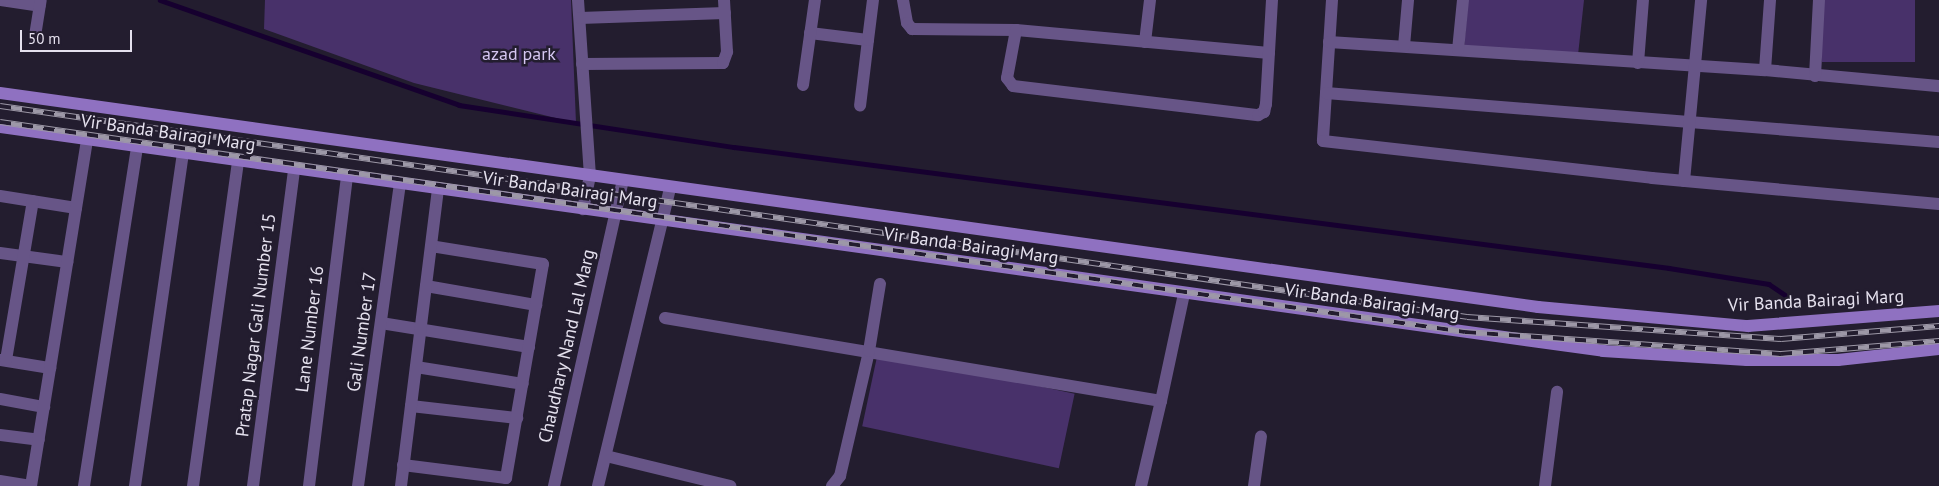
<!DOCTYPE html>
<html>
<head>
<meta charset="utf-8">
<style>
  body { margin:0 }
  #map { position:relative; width:1939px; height:486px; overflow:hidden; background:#231d2f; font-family:"PT Sans",sans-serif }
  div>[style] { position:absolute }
  .green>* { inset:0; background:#48316a; transform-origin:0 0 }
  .stream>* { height:4.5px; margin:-2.25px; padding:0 2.25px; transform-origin:2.25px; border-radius:2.25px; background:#16002f }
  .street>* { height:12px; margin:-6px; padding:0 6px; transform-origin:6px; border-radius:6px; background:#675587 }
  .secondary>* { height:12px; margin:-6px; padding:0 6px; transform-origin:6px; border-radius:6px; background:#8f71c1 }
  .rail>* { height:5.5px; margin-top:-2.75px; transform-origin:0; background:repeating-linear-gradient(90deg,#231d2f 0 11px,#9d98a7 0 22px); box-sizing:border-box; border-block:1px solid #9d98a7 }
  span { translate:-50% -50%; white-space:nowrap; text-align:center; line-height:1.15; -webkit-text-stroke:5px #231d2f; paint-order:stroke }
  .park-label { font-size:18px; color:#d5c7f1 }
  .street-label { font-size:18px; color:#e5e1ee }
  .scale { position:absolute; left:20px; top:30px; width:112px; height:22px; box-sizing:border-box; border:2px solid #e5e1ee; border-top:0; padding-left:6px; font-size:15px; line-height:18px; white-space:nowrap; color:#e5e1ee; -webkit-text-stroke:4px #231d2f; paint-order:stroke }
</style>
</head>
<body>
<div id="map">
  <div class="green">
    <div style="clip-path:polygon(265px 0,571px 0,576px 123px,414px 83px,264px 29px)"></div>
    <div style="clip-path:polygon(1468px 0,1584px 0,1578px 55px,1464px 48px)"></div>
    <div style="left:1822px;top:0;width:93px;height:62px"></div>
    <div style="left:878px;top:352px;width:201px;height:76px;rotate:12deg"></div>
  </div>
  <div class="stream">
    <div style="left:160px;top:0;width:317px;rotate:19.3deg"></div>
    <div style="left:459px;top:105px;width:278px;rotate:8.7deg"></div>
    <div style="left:734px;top:147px;width:943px;rotate:7.37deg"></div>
    <div style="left:1669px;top:268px;width:101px;rotate:9.1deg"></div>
    <div style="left:1769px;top:284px;width:25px;rotate:34deg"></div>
  </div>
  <div class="street">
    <div style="left:0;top:0;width:40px;rotate:8.5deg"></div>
    <div style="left:578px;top:0;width:176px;rotate:86.1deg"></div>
    <div style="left:590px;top:176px;width:34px;rotate:102deg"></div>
    <div style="left:903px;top:0;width:23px;rotate:80deg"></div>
    <div style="left:907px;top:23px;width:8px;rotate:50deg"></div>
    <div style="left:912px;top:29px;width:104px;rotate:0.6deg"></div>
    <div style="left:1016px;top:30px;width:254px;rotate:5.2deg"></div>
    <div style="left:1332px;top:0;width:141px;rotate:93.7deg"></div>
    <div style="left:1323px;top:141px;width:331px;rotate:6.4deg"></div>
    <div style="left:1652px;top:178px;width:288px;rotate:5.2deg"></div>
    <div style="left:580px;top:18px;width:145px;rotate:-2deg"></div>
    <div style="left:1016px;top:30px;width:49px;rotate:100.6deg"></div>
    <div style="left:1007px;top:78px;width:10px;rotate:53deg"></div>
    <div style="left:1013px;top:86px;width:247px;rotate:6.8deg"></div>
    <div style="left:1258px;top:115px;width:7px;rotate:-27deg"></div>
    <div style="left:1264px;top:112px;width:8px;rotate:-76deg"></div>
    <div style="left:1266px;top:104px;width:104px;rotate:-86.7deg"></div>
    <div style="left:810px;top:33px;width:58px;rotate:6.9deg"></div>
    <div style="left:868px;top:40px;width:66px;rotate:96.9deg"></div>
    <div style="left:35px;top:36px;width:36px;rotate:-81deg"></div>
    <div style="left:868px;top:40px;width:40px;rotate:-82.9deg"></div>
    <div style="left:1145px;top:42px;width:42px;rotate:-83.2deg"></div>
    <div style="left:1329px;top:42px;width:437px;rotate:3.7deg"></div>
    <div style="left:1765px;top:70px;width:175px;rotate:5.3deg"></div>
    <div style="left:1404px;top:46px;width:46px;rotate:-85deg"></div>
    <div style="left:1458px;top:50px;width:50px;rotate:-84.3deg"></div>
    <div style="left:1638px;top:63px;width:63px;rotate:-85.5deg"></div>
    <div style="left:582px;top:64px;width:141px;rotate:-0.4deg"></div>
    <div style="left:723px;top:63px;width:12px;rotate:-70deg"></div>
    <div style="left:727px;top:52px;width:52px;rotate:-93.3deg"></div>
    <div style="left:1765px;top:70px;width:70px;rotate:-85.9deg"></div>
    <div style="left:1815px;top:76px;width:76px;rotate:-87deg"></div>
    <div style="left:803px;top:85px;width:86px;rotate:-82deg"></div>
    <div style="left:1326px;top:93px;width:615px;rotate:4.57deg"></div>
    <div style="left:1684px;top:181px;width:182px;rotate:-84.6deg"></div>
    <div style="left:0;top:196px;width:77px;rotate:9deg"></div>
    <div style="left:0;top:253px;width:68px;rotate:7.7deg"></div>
    <div style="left:426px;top:286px;width:112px;rotate:9.8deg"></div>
    <div style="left:665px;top:318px;width:503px;rotate:9.5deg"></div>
    <div style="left:1161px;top:401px;width:109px;rotate:-77.9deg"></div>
    <div style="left:381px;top:323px;width:150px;rotate:9.2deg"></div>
    <div style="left:0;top:360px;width:51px;rotate:9.1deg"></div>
    <div style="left:6px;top:360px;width:161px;rotate:-80.4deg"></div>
    <div style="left:416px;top:367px;width:108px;rotate:9deg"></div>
    <div style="left:0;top:399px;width:45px;rotate:10.3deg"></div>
    <div style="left:411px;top:406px;width:107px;rotate:6.5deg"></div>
    <div style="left:0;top:435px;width:39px;rotate:7deg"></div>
    <div style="left:606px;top:456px;width:128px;rotate:13.6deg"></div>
    <div style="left:403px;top:465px;width:104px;rotate:7.2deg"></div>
    <div style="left:506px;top:478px;width:217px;rotate:-80.2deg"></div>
    <div style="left:543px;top:264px;width:113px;rotate:-170.9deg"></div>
    <div style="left:0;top:481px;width:31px;rotate:9deg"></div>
    <div style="left:31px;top:486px;width:351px;rotate:-80.8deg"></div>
    <div style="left:84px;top:486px;width:343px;rotate:-81.1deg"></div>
    <div style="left:135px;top:486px;width:336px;rotate:-81.8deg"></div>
    <div style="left:193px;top:486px;width:328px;rotate:-82.1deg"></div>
    <div style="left:253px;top:486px;width:320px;rotate:-82.6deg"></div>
    <div style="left:309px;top:486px;width:312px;rotate:-83deg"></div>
    <div style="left:358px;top:486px;width:305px;rotate:-82.1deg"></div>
    <div style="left:401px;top:486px;width:299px;rotate:-82.9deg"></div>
    <div style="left:554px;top:486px;width:313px;rotate:-77.3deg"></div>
    <div style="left:598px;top:486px;width:307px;rotate:-76.4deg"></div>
    <div style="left:832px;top:486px;width:13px;rotate:-51deg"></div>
    <div style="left:840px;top:476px;width:128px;rotate:-76.9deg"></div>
    <div style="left:869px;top:351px;width:68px;rotate:-80.7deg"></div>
    <div style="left:1141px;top:486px;width:87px;rotate:-76.8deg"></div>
    <div style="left:1254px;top:486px;width:50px;rotate:-82deg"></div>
    <div style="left:1545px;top:486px;width:95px;rotate:-82.7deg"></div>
  </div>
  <div class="secondary">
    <div style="left:0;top:93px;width:1553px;rotate:7.92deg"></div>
    <div style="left:1538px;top:307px;width:211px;rotate:5.2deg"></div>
    <div style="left:1748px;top:326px;width:192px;rotate:-4.5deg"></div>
    <div style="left:0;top:127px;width:1619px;rotate:7.95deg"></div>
    <div style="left:1603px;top:351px;width:144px;rotate:3.6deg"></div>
    <div style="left:1747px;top:360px;width:91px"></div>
    <div style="left:1838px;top:360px;width:102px;rotate:-6.2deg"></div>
  </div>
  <div class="rail">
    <div style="left:0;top:106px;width:1482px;rotate:8.18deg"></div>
    <div style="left:1467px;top:317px;width:315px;rotate:4deg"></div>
    <div style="left:1781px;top:339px;width:159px;rotate:-4.7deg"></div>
    <div style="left:0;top:122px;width:1480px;rotate:8.16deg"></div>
    <div style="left:1465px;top:332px;width:317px;rotate:4deg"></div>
    <div style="left:1781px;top:354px;width:159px;rotate:-4.7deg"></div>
  </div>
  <div class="park-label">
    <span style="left:519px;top:54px">azad park</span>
  </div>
  <div class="street-label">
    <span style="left:168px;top:133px;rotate:8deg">Vir Banda Bairagi Marg</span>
    <span style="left:570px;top:190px;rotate:8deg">Vir Banda Bairagi Marg</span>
    <span style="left:971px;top:246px;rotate:8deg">Vir Banda Bairagi Marg</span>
    <span style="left:1816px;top:301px;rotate:-3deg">Vir Banda Bairagi Marg</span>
    <span style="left:1372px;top:302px;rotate:8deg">Vir Banda Bairagi Marg</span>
    <span style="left:256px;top:325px;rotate:-83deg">Pratap Nagar Gali Number 15</span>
    <span style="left:310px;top:329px;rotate:-83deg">Lane Number 16</span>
    <span style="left:362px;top:332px;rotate:-82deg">Gali Number 17</span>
    <span style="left:567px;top:346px;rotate:-77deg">Chaudhary Nand Lal Marg</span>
  </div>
  <div class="scale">50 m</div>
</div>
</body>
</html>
